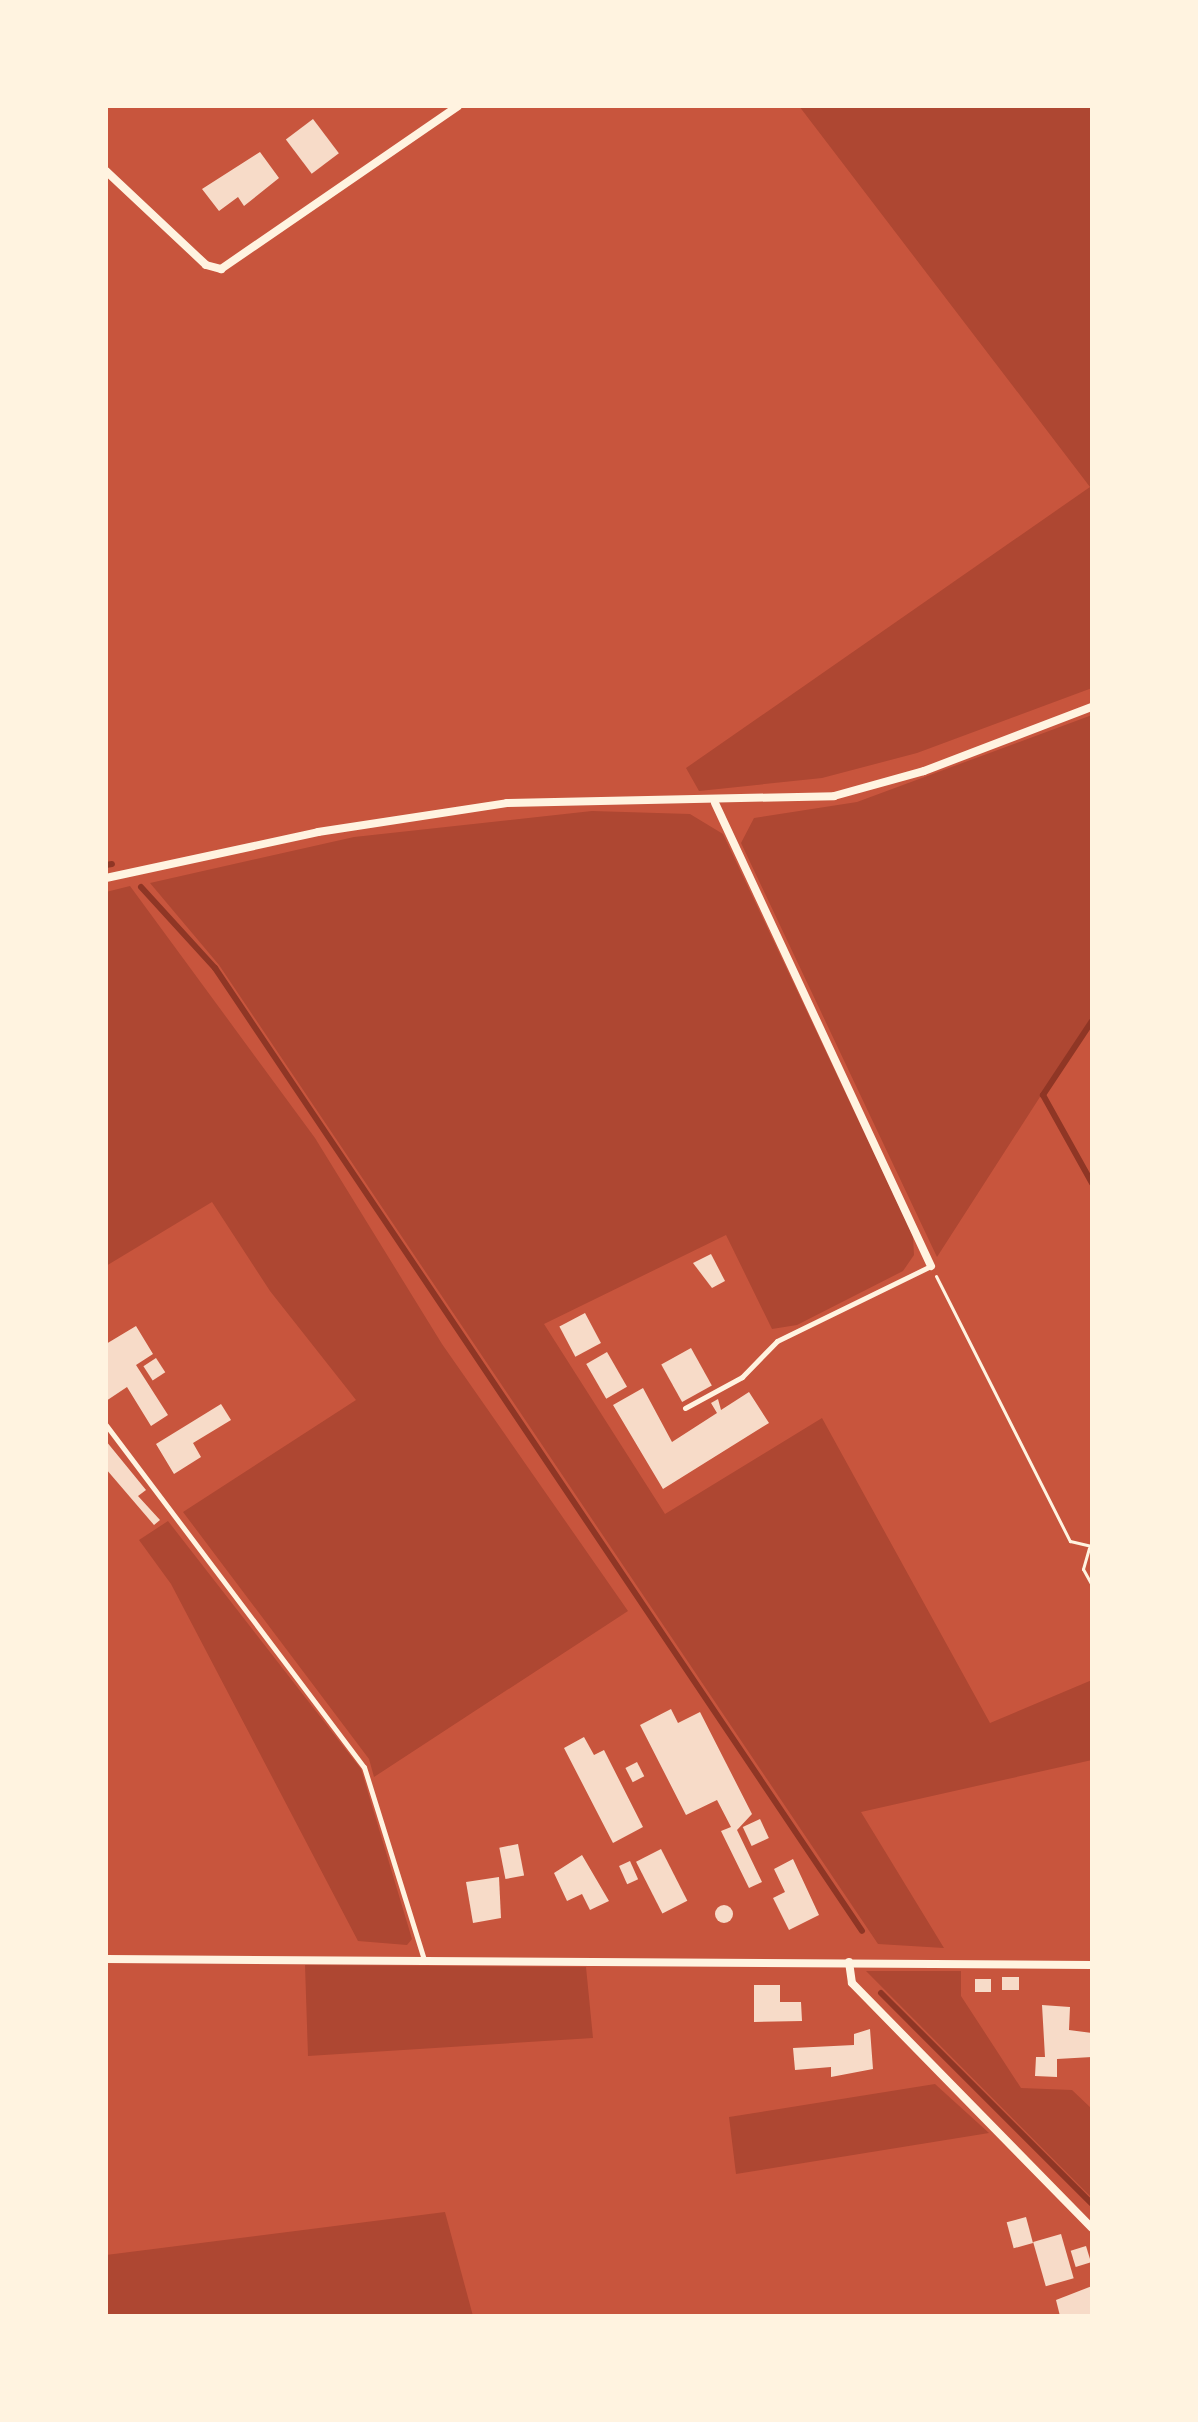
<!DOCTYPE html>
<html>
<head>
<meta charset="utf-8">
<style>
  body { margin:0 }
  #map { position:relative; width:1198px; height:2422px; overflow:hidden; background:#c8553d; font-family:"PT Sans Narrow",sans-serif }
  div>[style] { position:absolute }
  .green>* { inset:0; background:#ae4732 }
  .stream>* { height:6px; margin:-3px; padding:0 3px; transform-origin:3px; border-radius:3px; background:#8f3625 }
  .building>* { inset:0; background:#f7dbc8; transform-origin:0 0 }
  .round { border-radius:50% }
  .path>* { height:3px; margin:-1.5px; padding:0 1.5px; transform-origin:1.5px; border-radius:1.5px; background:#fff3e0 }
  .service>* { height:5px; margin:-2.5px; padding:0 2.5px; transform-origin:2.5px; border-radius:2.5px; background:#fff3e0 }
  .minor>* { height:8px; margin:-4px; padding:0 4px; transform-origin:4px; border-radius:4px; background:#fff3e0 }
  span { translate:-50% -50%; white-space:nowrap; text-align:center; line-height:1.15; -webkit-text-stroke:6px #fff3e0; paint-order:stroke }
  .frame { position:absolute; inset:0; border:108px solid #fff3e0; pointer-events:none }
</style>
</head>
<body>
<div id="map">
  <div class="green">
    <div style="clip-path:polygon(799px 106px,1092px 106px,1092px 688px,917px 753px,822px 778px,699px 791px,686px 768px,1090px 487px)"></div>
    <div style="clip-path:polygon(1092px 715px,1092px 1016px,937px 1257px,741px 843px,754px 818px,857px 802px)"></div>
    <div style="clip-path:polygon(592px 811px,690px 814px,723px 834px,913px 1236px,914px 1255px,903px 1271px,797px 1325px,772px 1329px,726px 1235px,544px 1324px,665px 1514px,822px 1418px,990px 1723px,1092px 1680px,1092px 1760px,861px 1812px,944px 1948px,878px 1944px,219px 965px,150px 883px,354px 837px)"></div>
    <div style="clip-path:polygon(130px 886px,315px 1138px,442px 1344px,628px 1611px,374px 1777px,369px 1759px,183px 1512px,356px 1400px,270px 1291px,212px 1202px,106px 1266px,106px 892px)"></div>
    <div style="clip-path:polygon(168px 1521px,361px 1769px,412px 1939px,407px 1945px,358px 1941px,171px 1584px,139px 1540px)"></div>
    <div style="clip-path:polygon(305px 1965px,586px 1967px,593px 2038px,308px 2056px)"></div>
    <div style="clip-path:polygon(866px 1971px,961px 1971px,961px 1996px,1021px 2088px,1072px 2090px,1092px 2109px,1092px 2198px)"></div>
    <div style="clip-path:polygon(935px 2084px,989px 2133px,736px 2174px,729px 2117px)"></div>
    <div style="clip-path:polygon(445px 2212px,473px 2316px,106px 2316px,106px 2255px)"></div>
  </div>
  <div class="stream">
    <div style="left:106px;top:865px;width:6px;rotate:-9deg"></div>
    <div style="left:141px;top:887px;width:110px;rotate:47.6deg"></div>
    <div style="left:215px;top:968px;width:1160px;rotate:56.1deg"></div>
    <div style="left:1092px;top:1021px;width:89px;rotate:123.5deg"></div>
    <div style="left:1043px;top:1095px;width:101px;rotate:60.9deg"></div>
    <div style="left:881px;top:1993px;width:298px;rotate:45deg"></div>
  </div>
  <div class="building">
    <div style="left:313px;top:119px;width:43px;height:34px;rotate:53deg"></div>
    <div style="clip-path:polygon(260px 152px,279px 178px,244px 206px,238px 197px,219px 211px,202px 189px)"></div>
    <div style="clip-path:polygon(711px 1254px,725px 1281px,712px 1288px,693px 1263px)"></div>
    <div style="left:585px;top:1313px;width:34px;height:29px;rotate:62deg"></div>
    <div style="clip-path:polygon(136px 1326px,153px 1354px,136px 1365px,168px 1415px,151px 1426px,127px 1387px,106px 1401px,106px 1344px)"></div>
    <div style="left:691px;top:1348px;width:43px;height:34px;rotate:61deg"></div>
    <div style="left:607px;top:1352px;width:40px;height:24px;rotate:60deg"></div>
    <div style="left:156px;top:1358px;width:17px;height:15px;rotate:57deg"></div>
    <div style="clip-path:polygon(643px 1388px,672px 1442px,717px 1413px,711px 1403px,718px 1399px,721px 1410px,749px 1392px,769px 1423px,663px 1489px,613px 1405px)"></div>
    <div style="clip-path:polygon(221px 1404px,231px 1420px,193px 1443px,201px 1457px,174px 1474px,156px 1444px)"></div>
    <div style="clip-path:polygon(106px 1441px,146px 1490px,138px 1496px,160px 1520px,154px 1525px,106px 1469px)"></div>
    <div style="clip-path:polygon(671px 1709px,678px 1723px,700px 1712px,752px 1814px,737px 1830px,762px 1882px,749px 1888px,721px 1831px,731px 1827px,717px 1800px,686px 1815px,640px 1725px)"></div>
    <div style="clip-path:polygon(584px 1737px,594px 1755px,604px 1750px,643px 1827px,613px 1843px,564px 1748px)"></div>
    <div style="left:637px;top:1762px;width:16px;height:13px;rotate:63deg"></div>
    <div style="left:760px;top:1819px;width:21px;height:19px;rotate:65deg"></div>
    <div style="left:518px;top:1844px;width:32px;height:19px;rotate:79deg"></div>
    <div style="left:661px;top:1849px;width:58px;height:28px;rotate:63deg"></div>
    <div style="clip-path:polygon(582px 1855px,609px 1901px,590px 1910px,582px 1894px,567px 1901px,554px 1873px)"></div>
    <div style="clip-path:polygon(793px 1859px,819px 1915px,789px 1930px,773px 1898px,785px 1892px,774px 1869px)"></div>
    <div style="left:630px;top:1861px;width:20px;height:12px;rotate:66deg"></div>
    <div style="clip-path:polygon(499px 1877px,501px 1918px,473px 1923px,466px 1882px)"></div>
    <div class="round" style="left:715px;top:1905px;width:18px;height:18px"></div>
    <div style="left:1002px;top:1977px;width:17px;height:13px"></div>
    <div style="left:975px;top:1979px;width:16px;height:13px"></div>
    <div style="clip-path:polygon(754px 1985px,780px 1985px,780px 2002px,801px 2002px,802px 2021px,754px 2022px)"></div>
    <div style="clip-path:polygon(1042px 2005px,1070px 2007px,1069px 2030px,1092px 2033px,1092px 2057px,1057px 2059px,1057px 2077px,1035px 2076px,1036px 2057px,1045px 2057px)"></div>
    <div style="clip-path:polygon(870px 2029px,873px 2069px,831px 2077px,831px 2067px,795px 2070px,793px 2048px,854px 2045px,854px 2034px)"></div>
    <div style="left:1026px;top:2217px;width:27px;height:20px;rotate:75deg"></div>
    <div style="left:1061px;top:2234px;width:46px;height:29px;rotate:74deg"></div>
    <div style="left:1086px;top:2246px;width:17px;height:16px;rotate:73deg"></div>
    <div style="clip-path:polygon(1092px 2286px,1092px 2316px,1060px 2316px,1056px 2300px)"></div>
  </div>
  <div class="path">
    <div style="left:936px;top:1276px;width:297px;rotate:63.2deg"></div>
    <div style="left:1070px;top:1541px;width:23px;rotate:13deg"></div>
    <div style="left:1089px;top:1548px;width:22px;rotate:106deg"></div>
    <div style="left:1083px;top:1569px;width:18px;rotate:61deg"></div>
  </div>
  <div class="service">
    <div style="left:685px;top:1408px;width:65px;rotate:-28.5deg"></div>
    <div style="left:742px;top:1377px;width:50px;rotate:-45.8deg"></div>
    <div style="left:777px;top:1341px;width:171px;rotate:-26deg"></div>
    <div style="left:106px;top:1425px;width:428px;rotate:53deg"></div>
    <div style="left:364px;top:1767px;width:202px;rotate:72.7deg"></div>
  </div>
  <div class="minor">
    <div style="left:106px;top:171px;width:137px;rotate:43.2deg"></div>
    <div style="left:206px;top:265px;width:16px;rotate:15deg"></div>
    <div style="left:221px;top:269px;width:288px;rotate:-34.5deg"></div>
    <div style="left:715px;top:803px;width:511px;rotate:64.99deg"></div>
    <div style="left:106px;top:878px;width:217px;rotate:-12.2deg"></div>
    <div style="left:318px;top:832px;width:191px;rotate:-8.7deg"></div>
    <div style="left:507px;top:803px;width:327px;rotate:-1.2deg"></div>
    <div style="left:834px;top:796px;width:93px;rotate:-15.5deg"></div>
    <div style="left:924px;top:771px;width:180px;rotate:-20.9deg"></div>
    <div style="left:106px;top:1959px;width:986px;rotate:0.35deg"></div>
    <div style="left:849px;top:1962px;width:21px;rotate:82deg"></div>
    <div style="left:852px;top:1983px;width:343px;rotate:45.6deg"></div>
  </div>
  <div class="frame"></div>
</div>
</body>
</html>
